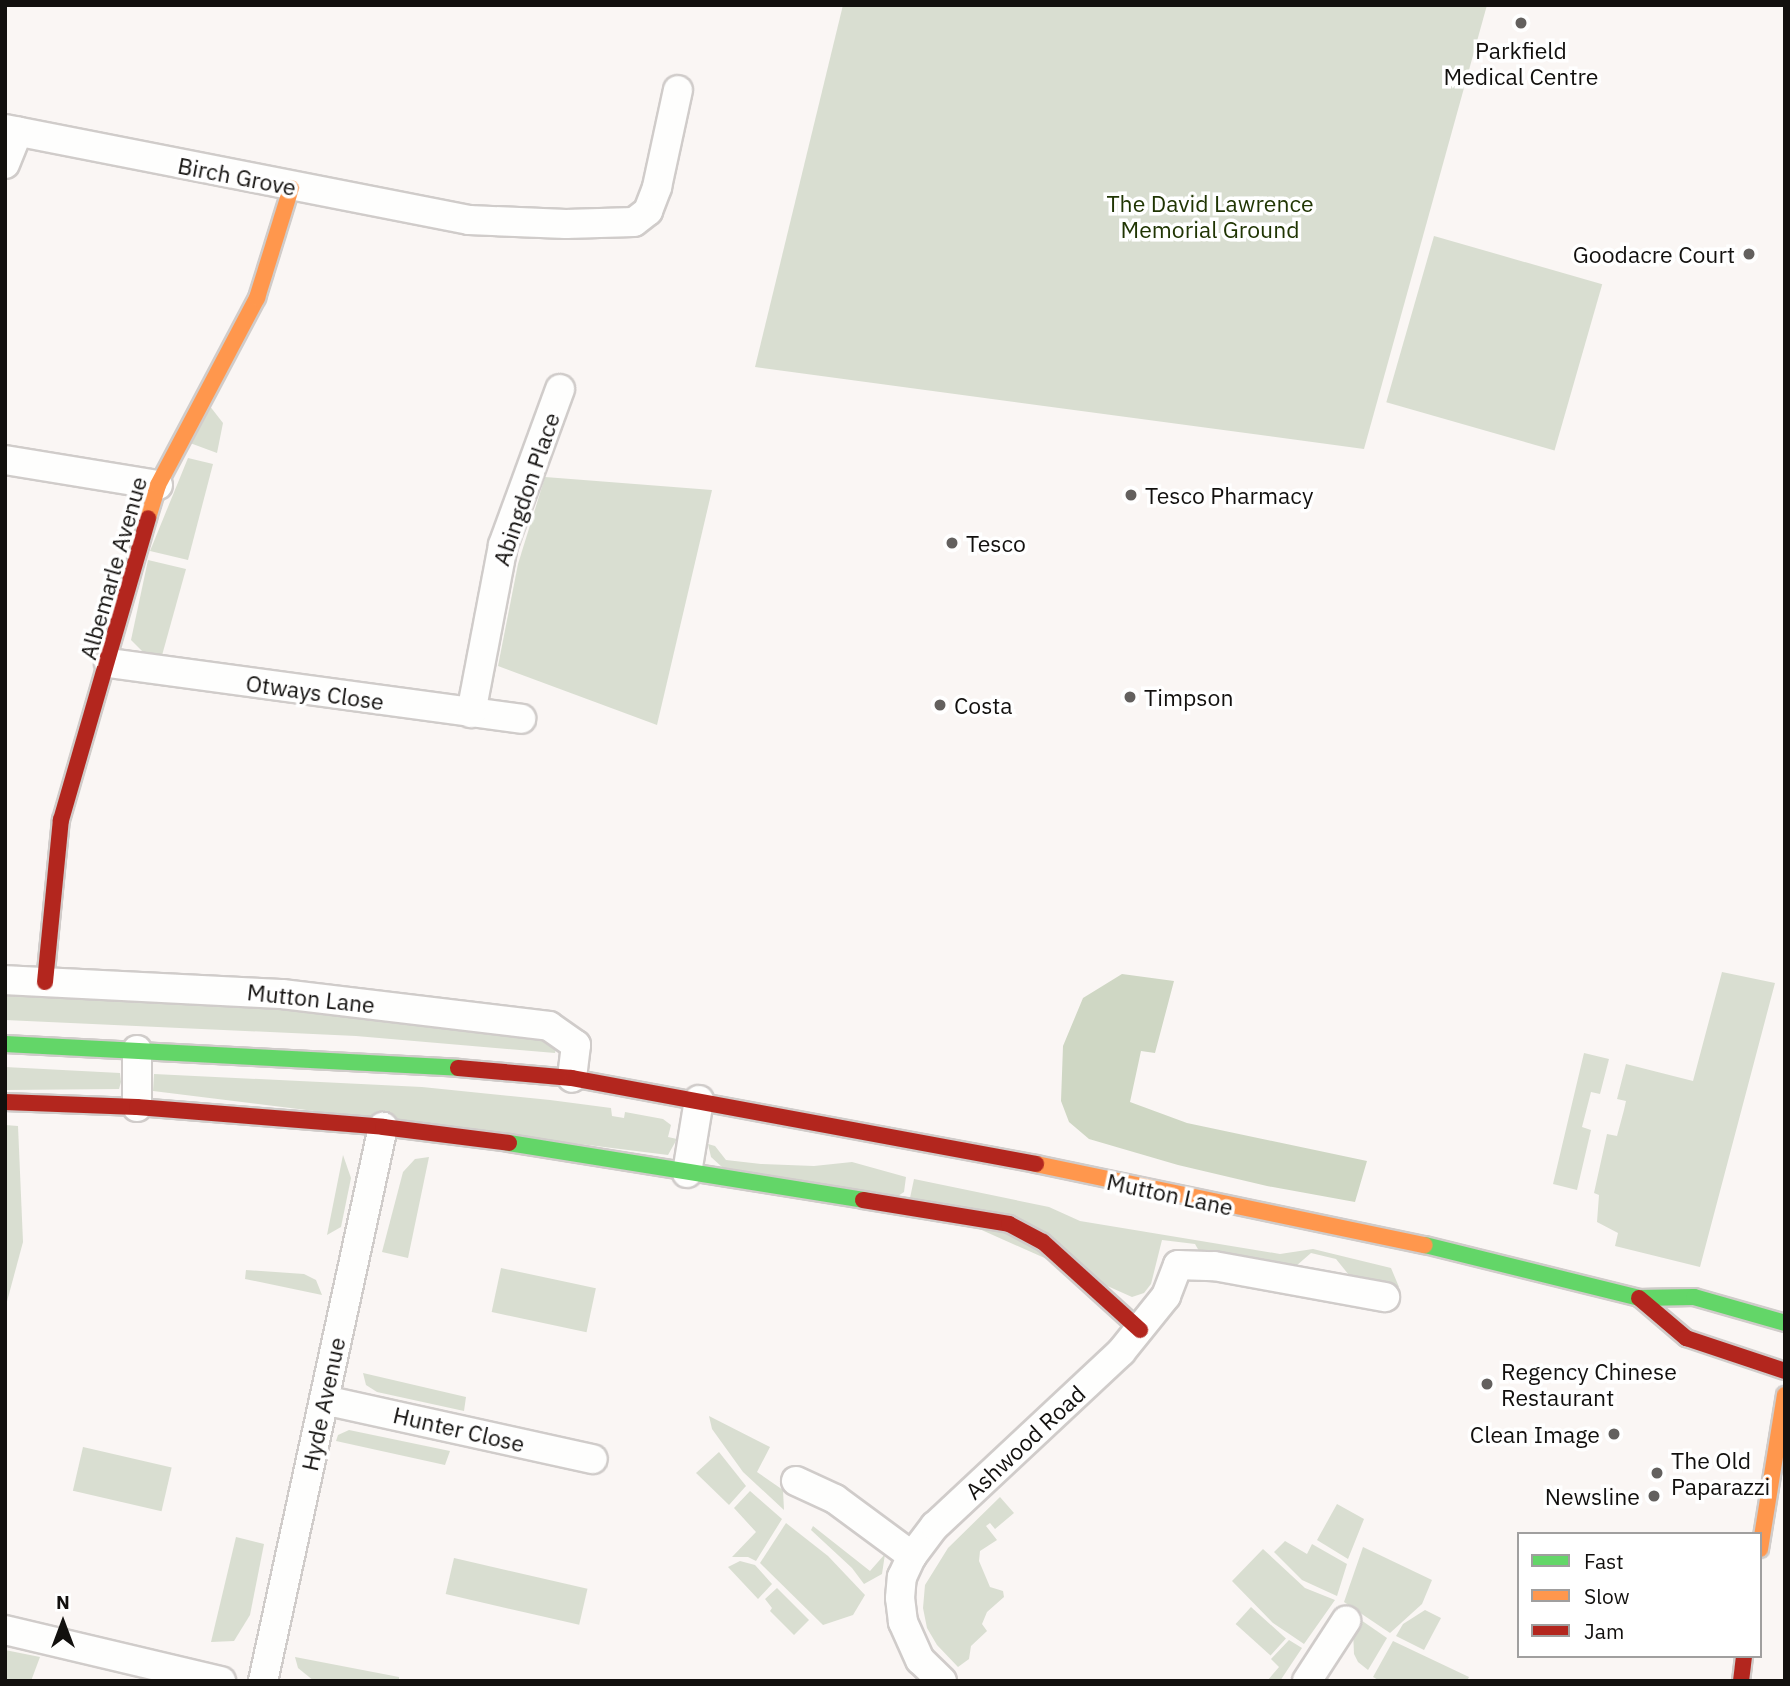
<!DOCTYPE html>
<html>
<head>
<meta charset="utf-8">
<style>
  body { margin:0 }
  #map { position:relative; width:1790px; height:1686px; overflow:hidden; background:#faf6f4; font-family:"IBM Plex Sans",sans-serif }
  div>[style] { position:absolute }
  .green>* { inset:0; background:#d9ded1; transform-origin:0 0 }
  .forest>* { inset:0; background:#cfd7c4 }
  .roads { filter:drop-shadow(2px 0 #d0ccca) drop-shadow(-2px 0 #d0ccca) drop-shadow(0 2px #d0ccca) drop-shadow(0 -2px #d0ccca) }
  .street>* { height:28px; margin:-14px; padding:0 14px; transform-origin:14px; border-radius:14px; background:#fefefd }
  .fast>* { height:16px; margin:-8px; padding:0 8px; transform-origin:8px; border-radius:8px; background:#63d668 }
  .slow>* { height:16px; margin:-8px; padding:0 8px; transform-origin:8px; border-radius:8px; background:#ff974d }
  .jam>* { height:16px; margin:-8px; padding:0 8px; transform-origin:8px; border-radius:8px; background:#b3261e }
  .dots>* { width:19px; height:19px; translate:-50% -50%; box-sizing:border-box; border:4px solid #fff; border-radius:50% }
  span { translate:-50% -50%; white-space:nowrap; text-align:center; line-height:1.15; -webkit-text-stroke:7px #fff; paint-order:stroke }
  .poi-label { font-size:23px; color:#12100e }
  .right { translate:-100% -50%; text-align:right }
  .left { translate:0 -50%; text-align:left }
  .street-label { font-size:23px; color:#12100e }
  .park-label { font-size:23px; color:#203503 }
  .frame { position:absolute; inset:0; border:7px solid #12100e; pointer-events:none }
  .legend { position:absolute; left:1517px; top:1532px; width:245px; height:126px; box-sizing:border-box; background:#fff; border:2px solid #a09f9f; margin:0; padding:9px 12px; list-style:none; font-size:21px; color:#12100e }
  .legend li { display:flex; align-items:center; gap:14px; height:35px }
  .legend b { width:35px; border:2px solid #a09f9f }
  .north { position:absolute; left:28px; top:1588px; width:70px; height:70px; -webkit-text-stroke:5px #fff; paint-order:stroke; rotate:0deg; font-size:19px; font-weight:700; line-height:28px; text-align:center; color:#12100e }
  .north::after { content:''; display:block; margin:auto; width:24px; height:32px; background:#12100e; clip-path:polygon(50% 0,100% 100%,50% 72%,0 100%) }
</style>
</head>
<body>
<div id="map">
  <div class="green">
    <div style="clip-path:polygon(843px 5px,1487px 5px,1364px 449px,755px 367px)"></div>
    <div style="left:1434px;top:236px;width:175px;height:173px;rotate:16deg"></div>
    <div style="clip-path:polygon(209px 405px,223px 423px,217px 453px,190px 443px)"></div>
    <div style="clip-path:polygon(188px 458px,213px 464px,188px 560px,150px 551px)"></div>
    <div style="clip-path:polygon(545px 477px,712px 490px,657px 725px,498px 666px,518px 564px)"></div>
    <div style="clip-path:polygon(148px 560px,186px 569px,161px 659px,147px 656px,131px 640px)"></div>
    <div style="clip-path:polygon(1722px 972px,1775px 983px,1700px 1267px,1615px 1246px,1618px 1233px,1597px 1222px,1599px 1195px,1594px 1193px,1607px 1134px,1617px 1136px,1624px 1110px,1626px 1101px,1617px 1099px,1626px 1064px,1693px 1081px)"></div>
    <div style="clip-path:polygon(5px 990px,279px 1007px,549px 1038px,556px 1049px,555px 1053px,356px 1036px,5px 1020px)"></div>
    <div style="clip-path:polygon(1584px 1053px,1609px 1059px,1600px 1094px,1591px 1092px,1582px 1127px,1591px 1130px,1577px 1190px,1553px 1184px)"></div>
    <div style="clip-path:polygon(5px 1067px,120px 1073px,121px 1082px,119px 1089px,5px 1090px)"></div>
    <div style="clip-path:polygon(154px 1074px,422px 1087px,550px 1100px,611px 1108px,612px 1116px,624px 1118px,625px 1112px,663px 1119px,671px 1125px,668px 1137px,677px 1139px,668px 1155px,153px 1091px)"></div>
    <div style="clip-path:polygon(5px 1125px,18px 1126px,23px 1242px,5px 1309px)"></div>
    <div style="clip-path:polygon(708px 1144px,715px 1146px,726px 1160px,761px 1164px,814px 1166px,852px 1162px,906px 1177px,904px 1192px,898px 1196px,722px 1167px,711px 1157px)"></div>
    <div style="clip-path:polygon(343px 1155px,351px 1178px,341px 1227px,327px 1235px)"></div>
    <div style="clip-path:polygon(429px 1157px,408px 1258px,382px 1252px,403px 1172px,415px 1159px)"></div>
    <div style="clip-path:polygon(914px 1179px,1049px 1207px,1080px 1221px,1280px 1254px,1313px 1249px,1391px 1268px,1399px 1287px,1353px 1280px,1336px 1259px,1311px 1253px,1296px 1266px,1285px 1268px,1199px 1251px,1195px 1244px,1162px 1240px,1151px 1284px,1144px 1293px,1132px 1297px,910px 1198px)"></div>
    <div style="left:501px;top:1268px;width:97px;height:45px;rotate:12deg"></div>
    <div style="clip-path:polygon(246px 1270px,304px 1274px,316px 1280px,322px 1295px,245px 1279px)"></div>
    <div style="clip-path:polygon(363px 1373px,466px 1397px,464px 1411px,377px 1392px,366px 1385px)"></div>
    <div style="clip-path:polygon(709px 1416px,770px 1447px,757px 1472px,783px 1490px,784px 1510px,743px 1472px,712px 1429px)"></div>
    <div style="clip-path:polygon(349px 1430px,450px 1451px,445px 1465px,336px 1441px,338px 1435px)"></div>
    <div style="left:83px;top:1447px;width:91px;height:45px;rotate:13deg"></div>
    <div style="clip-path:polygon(719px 1452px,746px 1486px,729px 1505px,696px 1473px)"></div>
    <div style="clip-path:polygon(750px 1491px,782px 1519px,756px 1561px,748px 1557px,732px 1557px,756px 1532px,734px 1508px)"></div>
    <div style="clip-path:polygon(1000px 1497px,1014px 1513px,995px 1529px,990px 1523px,986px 1526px,997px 1540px,980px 1551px,979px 1561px,990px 1587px,1003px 1591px,1004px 1597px,987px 1612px,982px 1624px,987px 1631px,971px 1646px,969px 1659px,958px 1667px,937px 1645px,927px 1628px,923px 1608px,925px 1585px,948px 1548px)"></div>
    <div style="clip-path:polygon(1337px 1504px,1364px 1519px,1348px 1559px,1317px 1540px)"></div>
    <div style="clip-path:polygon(786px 1523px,828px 1556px,865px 1595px,853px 1615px,823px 1625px,760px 1563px)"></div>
    <div style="clip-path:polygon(813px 1526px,870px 1571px,885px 1554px,882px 1574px,864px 1584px,852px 1568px,811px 1530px)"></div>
    <div style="clip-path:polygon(236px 1537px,264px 1544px,250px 1615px,234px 1641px,211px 1642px)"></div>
    <div style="clip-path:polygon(1285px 1541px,1307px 1554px,1312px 1544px,1347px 1564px,1337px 1596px,1302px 1580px,1274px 1552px)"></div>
    <div style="clip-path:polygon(1363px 1547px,1432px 1580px,1422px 1604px,1390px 1633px,1344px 1602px)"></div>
    <div style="clip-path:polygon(1263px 1549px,1305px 1588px,1335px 1600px,1304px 1644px,1273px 1623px,1232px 1581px)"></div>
    <div style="left:454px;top:1558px;width:137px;height:37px;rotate:13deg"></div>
    <div style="clip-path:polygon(740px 1561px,755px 1565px,772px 1584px,758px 1599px,728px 1567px)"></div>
    <div style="clip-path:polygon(777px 1588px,809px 1620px,794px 1635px,770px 1611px,772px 1608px,765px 1599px)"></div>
    <div style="left:1251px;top:1607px;width:47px;height:23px;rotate:42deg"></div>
    <div style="clip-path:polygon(1425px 1610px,1441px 1618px,1424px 1650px,1396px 1636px,1403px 1624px)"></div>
    <div style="clip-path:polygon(1358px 1618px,1387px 1638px,1368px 1670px,1358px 1662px,1354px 1654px,1353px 1630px)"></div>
    <div style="clip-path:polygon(1289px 1640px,1302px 1648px,1280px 1681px,1267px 1681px,1279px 1667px,1271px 1659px)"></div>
    <div style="clip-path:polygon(1393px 1641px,1469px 1677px,1467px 1681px,1380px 1681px,1373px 1677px)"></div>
    <div style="clip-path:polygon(5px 1650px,40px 1657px,31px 1681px,5px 1681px)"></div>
    <div style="clip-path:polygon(295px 1657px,399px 1677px,399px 1681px,314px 1681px,298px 1668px)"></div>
  </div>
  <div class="forest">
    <div style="clip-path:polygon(1122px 974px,1174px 981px,1155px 1053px,1141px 1051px,1130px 1102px,1187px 1123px,1367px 1161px,1355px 1202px,1267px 1186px,1178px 1165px,1089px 1139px,1069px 1122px,1061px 1101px,1063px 1046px,1083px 998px)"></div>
  </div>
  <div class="roads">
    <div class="street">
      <div style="left:5px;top:129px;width:473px;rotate:11.1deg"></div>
      <div style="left:469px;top:220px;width:97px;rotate:2.4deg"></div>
      <div style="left:566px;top:224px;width:68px;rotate:-1.7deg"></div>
      <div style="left:634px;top:222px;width:18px;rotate:-38deg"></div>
      <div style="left:648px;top:211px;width:26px;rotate:-69deg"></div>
      <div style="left:657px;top:187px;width:99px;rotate:-77.8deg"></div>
      <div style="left:5px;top:164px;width:35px;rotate:-68deg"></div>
      <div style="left:5px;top:460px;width:155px;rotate:9.3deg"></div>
      <div style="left:109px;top:663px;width:416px;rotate:7.7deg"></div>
      <div style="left:471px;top:713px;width:171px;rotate:-79.2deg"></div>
      <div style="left:503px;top:545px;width:166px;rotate:-69.9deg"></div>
      <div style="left:5px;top:980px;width:277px;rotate:2.9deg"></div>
      <div style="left:282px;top:994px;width:269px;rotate:6.8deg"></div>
      <div style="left:549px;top:1026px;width:33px;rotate:35deg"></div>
      <div style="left:576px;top:1045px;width:33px;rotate:97deg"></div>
      <div style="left:137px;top:1050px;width:57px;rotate:90deg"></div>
      <div style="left:687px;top:1173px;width:74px;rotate:-80.7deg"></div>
      <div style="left:324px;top:1400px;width:275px;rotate:12.4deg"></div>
      <div style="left:796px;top:1481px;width:43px;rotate:24.8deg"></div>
      <div style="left:835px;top:1499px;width:96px;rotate:36.5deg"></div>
      <div style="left:5px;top:1630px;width:222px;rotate:13.3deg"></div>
      <div style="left:263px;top:1681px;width:567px;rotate:-77.78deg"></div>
      <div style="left:942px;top:1681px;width:30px;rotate:-136deg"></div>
      <div style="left:920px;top:1660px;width:42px;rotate:-114.1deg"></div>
      <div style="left:903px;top:1622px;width:24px;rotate:-97deg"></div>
      <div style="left:900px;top:1598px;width:21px;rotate:-85deg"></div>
      <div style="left:902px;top:1577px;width:23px;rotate:-65deg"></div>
      <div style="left:912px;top:1556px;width:38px;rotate:-53deg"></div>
      <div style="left:935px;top:1526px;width:255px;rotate:-43.1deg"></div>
      <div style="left:1121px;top:1352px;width:72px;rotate:-51.2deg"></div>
      <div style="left:1166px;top:1296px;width:33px;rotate:-69deg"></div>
      <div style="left:1178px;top:1265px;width:36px;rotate:2deg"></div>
      <div style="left:1214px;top:1266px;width:174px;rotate:10.3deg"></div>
      <div style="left:1307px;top:1681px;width:72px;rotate:-57deg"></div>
    </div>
    <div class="fast">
      <div style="left:5px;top:1044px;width:454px;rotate:3deg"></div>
      <div style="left:509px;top:1143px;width:359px;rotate:9.1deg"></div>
      <div style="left:1425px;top:1245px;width:220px;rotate:13.9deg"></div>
      <div style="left:1639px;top:1298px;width:55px;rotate:-1deg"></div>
      <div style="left:1694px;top:1297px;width:95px;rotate:15.9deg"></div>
    </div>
    <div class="slow">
      <div style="left:148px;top:518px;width:34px;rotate:-73deg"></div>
      <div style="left:158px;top:485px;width:212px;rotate:-62.1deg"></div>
      <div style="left:257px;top:298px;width:115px;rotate:-72.8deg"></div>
      <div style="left:1036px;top:1164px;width:397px;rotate:11.8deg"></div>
      <div style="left:1760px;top:1549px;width:156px;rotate:-80.8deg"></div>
    </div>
    <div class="jam">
      <div style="left:45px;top:982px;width:163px;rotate:-84.4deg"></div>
      <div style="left:61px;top:820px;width:314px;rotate:-73.9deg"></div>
      <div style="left:458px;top:1068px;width:114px;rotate:5deg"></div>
      <div style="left:572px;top:1078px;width:472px;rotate:10.5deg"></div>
      <div style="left:5px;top:1102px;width:132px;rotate:2.2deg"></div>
      <div style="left:137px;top:1107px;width:247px;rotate:4.6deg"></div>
      <div style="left:383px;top:1127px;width:127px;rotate:7.2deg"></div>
      <div style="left:863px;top:1200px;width:148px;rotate:9.3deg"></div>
      <div style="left:1009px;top:1224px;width:38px;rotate:28deg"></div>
      <div style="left:1043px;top:1242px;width:131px;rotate:42.2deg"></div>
      <div style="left:1639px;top:1298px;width:62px;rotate:40.4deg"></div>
      <div style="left:1686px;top:1338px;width:104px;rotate:18.4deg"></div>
      <div style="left:1741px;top:1681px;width:25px;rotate:-83deg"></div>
    </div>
  </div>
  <div class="dots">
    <div style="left:1521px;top:23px;background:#63605e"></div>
    <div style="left:1749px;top:254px;background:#63605e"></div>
    <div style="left:1131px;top:495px;background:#63605e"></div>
    <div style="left:952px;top:543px;background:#63605e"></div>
    <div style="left:1130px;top:697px;background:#63605e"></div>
    <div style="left:940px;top:705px;background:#63605e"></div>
    <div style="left:1487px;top:1384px;background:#63605e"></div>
    <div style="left:1614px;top:1434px;background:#63605e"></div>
    <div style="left:1657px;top:1473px;background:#63605e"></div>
    <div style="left:1654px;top:1496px;background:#63605e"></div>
  </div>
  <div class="poi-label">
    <span style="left:1521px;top:63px">Parkfield<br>Medical Centre</span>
    <span class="right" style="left:1735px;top:254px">Goodacre Court</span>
    <span class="left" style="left:1145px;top:495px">Tesco Pharmacy</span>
    <span class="left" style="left:966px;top:543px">Tesco</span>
    <span class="left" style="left:1144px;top:697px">Timpson</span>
    <span class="left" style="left:954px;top:705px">Costa</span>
    <span class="left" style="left:1501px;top:1384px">Regency Chinese<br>Restaurant</span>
    <span class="right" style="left:1600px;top:1434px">Clean Image</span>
    <span class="left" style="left:1671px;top:1473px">The Old<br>Paparazzi</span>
    <span class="right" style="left:1640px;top:1496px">Newsline</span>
  </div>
  <div class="street-label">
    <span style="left:237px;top:176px;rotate:11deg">Birch Grove</span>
    <span style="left:526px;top:489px;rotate:-71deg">Abingdon Place</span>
    <span style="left:113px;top:568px;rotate:-74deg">Albemarle Avenue</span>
    <span style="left:315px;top:692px;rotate:8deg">Otways Close</span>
    <span style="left:311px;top:998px;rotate:6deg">Mutton Lane</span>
    <span style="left:1170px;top:1194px;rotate:12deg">Mutton Lane</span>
    <span style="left:323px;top:1404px;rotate:-78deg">Hyde Avenue</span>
    <span style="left:459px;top:1429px;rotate:13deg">Hunter Close</span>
    <span style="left:1025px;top:1442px;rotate:-43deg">Ashwood Road</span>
  </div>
  <div class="park-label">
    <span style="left:1210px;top:216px">The David Lawrence<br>Memorial Ground</span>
  </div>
  <div class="frame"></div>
  <ul class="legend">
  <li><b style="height:9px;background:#63d668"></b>Fast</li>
  <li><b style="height:9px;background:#ff974d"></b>Slow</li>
  <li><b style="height:9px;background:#b3261e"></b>Jam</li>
  </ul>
  <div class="north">N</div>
</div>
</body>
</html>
